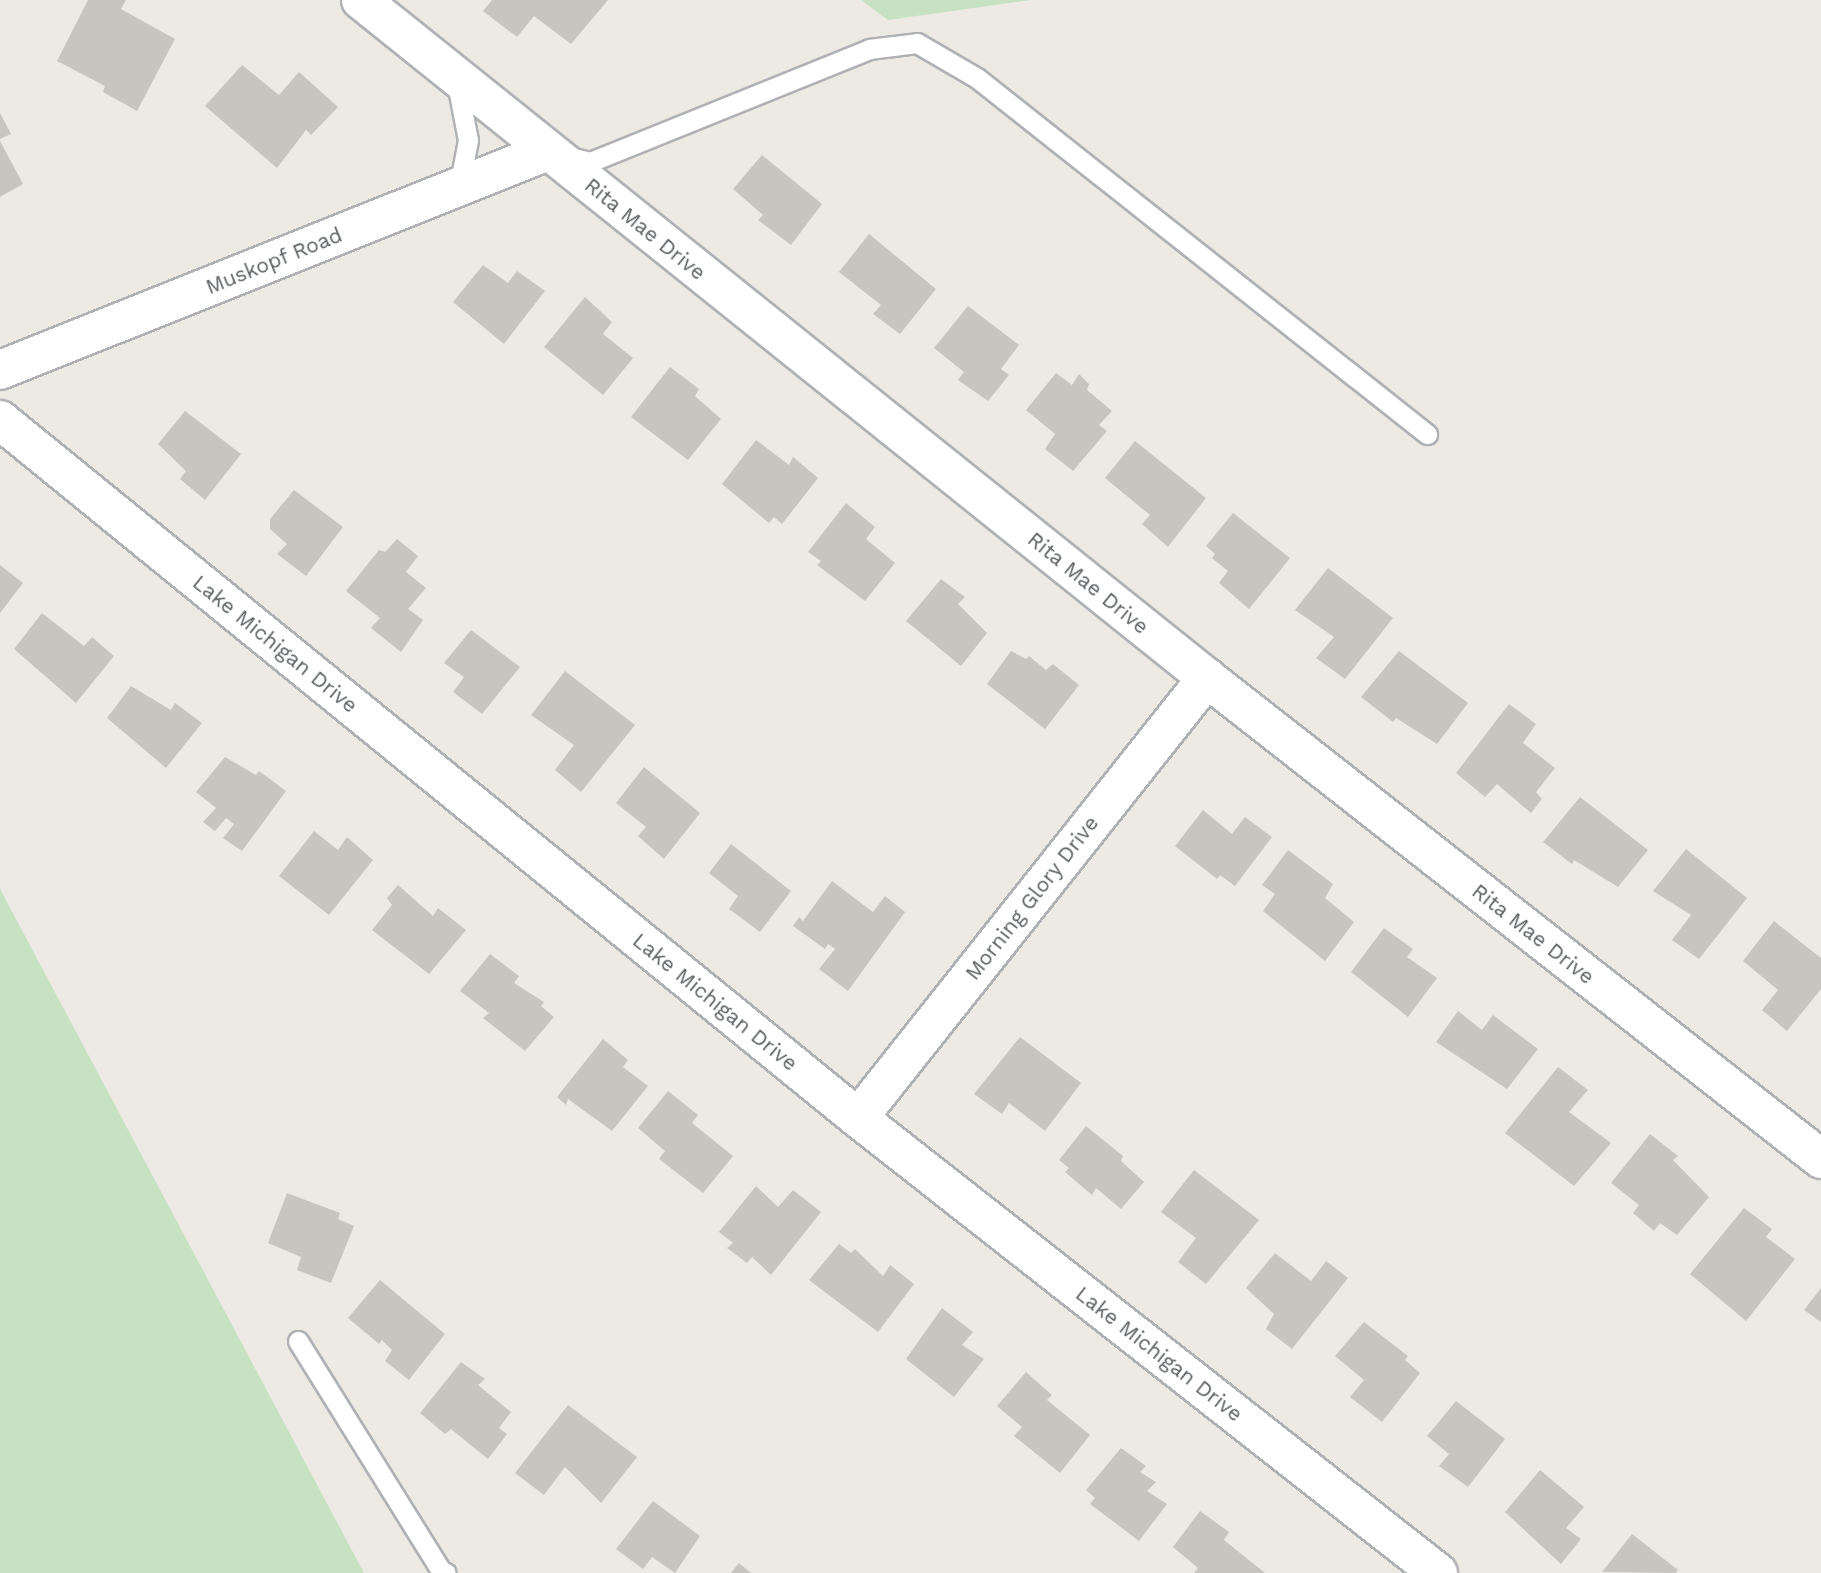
<!DOCTYPE html>
<html>
<head>
<meta charset="utf-8">
<style>
  body { margin:0 }
  #map { position:relative; width:1821px; height:1573px; overflow:hidden; background:#edeae4; font-family:"Work Sans",sans-serif }
  div>[style] { position:absolute }
  .green>* { inset:0; background:#c7e2c3 }
  .building>* { inset:0; background:#c8c5c1 }
  .roads { filter:drop-shadow(2px 0 #afb2b5) drop-shadow(-2px 0 #afb2b5) drop-shadow(0 2px #afb2b5) drop-shadow(0 -2px #afb2b5) }
  .lane>* { height:19px; margin:-9.5px; padding:0 9.5px; transform-origin:9.5px; border-radius:9.5px; background:#fff }
  .street>* { height:38px; margin:-19px; padding:0 19px; transform-origin:19px; border-radius:19px; background:#fff }
  span { translate:-50% -50%; white-space:nowrap; text-align:center; line-height:1.15; -webkit-text-stroke:6px #fff; paint-order:stroke }
  .street-label { font-size:21px; color:#5c6063 }
</style>
</head>
<body>
<div id="map">
  <div class="green">
    <div style="clip-path:polygon(861px 0,1031px 0,888px 20px)"></div>
    <div style="clip-path:polygon(0 889px,364px 1573px,0 1573px)"></div>
  </div>
  <div class="building">
    <div style="clip-path:polygon(88px 0,126px 0,121px 9px,175px 39px,137px 111px,103px 92px,105px 86px,57px 61px)"></div>
    <div style="clip-path:polygon(492px 0,608px 0,571px 44px,534px 16px,517px 37px,483px 11px)"></div>
    <div style="clip-path:polygon(242px 65px,279px 95px,299px 72px,338px 107px,311px 135px,306px 130px,277px 168px,205px 106px)"></div>
    <div style="clip-path:polygon(0 113px,11px 134px,0 139px)"></div>
    <div style="clip-path:polygon(0 141px,23px 184px,0 197px)"></div>
    <div style="clip-path:polygon(762px 155px,822px 204px,791px 245px,758px 220px,763px 215px,733px 189px)"></div>
    <div style="clip-path:polygon(869px 234px,936px 289px,900px 334px,873px 314px,881px 305px,839px 272px)"></div>
    <div style="clip-path:polygon(483px 265px,508px 283px,517px 271px,545px 291px,504px 344px,453px 302px)"></div>
    <div style="clip-path:polygon(585px 297px,612px 322px,603px 334px,633px 358px,603px 395px,544px 347px)"></div>
    <div style="clip-path:polygon(968px 306px,1019px 345px,1001px 369px,1009px 375px,988px 401px,958px 380px,964px 372px,934px 348px)"></div>
    <div style="clip-path:polygon(670px 367px,699px 389px,695px 396px,721px 419px,688px 460px,631px 417px)"></div>
    <div style="clip-path:polygon(1056px 373px,1072px 385px,1079px 374px,1089px 384px,1087px 390px,1112px 411px,1099px 425px,1107px 431px,1073px 471px,1045px 449px,1055px 434px,1026px 410px)"></div>
    <div style="clip-path:polygon(185px 411px,241px 454px,205px 500px,180px 479px,186px 471px,158px 444px)"></div>
    <div style="clip-path:polygon(756px 440px,789px 465px,793px 457px,818px 478px,782px 524px,774px 517px,769px 523px,722px 484px)"></div>
    <div style="clip-path:polygon(1135px 441px,1206px 498px,1168px 547px,1142px 524px,1150px 515px,1105px 478px)"></div>
    <div style="clip-path:polygon(294px 490px,343px 527px,306px 576px,277px 554px,287px 544px,270px 529px,270px 519px)"></div>
    <div style="clip-path:polygon(846px 503px,875px 527px,866px 539px,895px 563px,865px 601px,817px 565px,821px 561px,808px 552px)"></div>
    <div style="clip-path:polygon(1233px 513px,1290px 558px,1249px 609px,1219px 583px,1228px 571px,1212px 558px,1215px 554px,1206px 546px)"></div>
    <div style="clip-path:polygon(397px 539px,418px 556px,406px 572px,426px 588px,408px 609px,423px 620px,401px 652px,371px 628px,380px 618px,346px 591px,379px 550px,385px 552px)"></div>
    <div style="clip-path:polygon(0 565px,23px 583px,0 613px)"></div>
    <div style="clip-path:polygon(1328px 568px,1393px 618px,1345px 679px,1316px 658px,1334px 637px,1295px 610px)"></div>
    <div style="clip-path:polygon(941px 579px,965px 597px,958px 604px,987px 633px,961px 666px,906px 621px)"></div>
    <div style="clip-path:polygon(42px 613px,84px 646px,92px 637px,114px 656px,76px 703px,14px 649px)"></div>
    <div style="clip-path:polygon(471px 630px,520px 667px,482px 714px,453px 692px,464px 677px,444px 663px)"></div>
    <div style="clip-path:polygon(1011px 651px,1026px 659px,1029px 656px,1046px 670px,1053px 664px,1079px 685px,1045px 729px,987px 684px)"></div>
    <div style="clip-path:polygon(1399px 651px,1468px 703px,1437px 744px,1396px 718px,1393px 722px,1361px 697px)"></div>
    <div style="clip-path:polygon(565px 671px,635px 725px,581px 792px,555px 770px,574px 745px,531px 715px)"></div>
    <div style="clip-path:polygon(131px 686px,171px 710px,175px 703px,202px 723px,166px 768px,107px 718px)"></div>
    <div style="clip-path:polygon(1509px 704px,1536px 724px,1523px 743px,1555px 768px,1536px 792px,1542px 799px,1531px 813px,1497px 784px,1485px 797px,1456px 773px)"></div>
    <div style="clip-path:polygon(225px 757px,256px 775px,259px 771px,286px 791px,242px 851px,223px 838px,234px 824px,226px 818px,215px 831px,203px 822px,216px 808px,196px 792px)"></div>
    <div style="clip-path:polygon(644px 767px,700px 813px,664px 859px,638px 836px,646px 827px,616px 803px)"></div>
    <div style="clip-path:polygon(1580px 797px,1648px 850px,1618px 887px,1574px 860px,1572px 864px,1543px 842px)"></div>
    <div style="clip-path:polygon(1203px 810px,1232px 834px,1245px 817px,1272px 837px,1235px 886px,1220px 875px,1217px 879px,1175px 846px)"></div>
    <div style="clip-path:polygon(314px 831px,338px 850px,347px 837px,373px 860px,329px 915px,279px 876px)"></div>
    <div style="clip-path:polygon(731px 844px,791px 891px,760px 932px,729px 909px,738px 896px,709px 873px)"></div>
    <div style="clip-path:polygon(1686px 849px,1747px 898px,1699px 959px,1672px 940px,1691px 915px,1653px 891px)"></div>
    <div style="clip-path:polygon(1288px 850px,1333px 884px,1325px 898px,1354px 922px,1325px 961px,1263px 911px,1275px 894px,1262px 885px)"></div>
    <div style="clip-path:polygon(832px 881px,873px 912px,885px 896px,905px 912px,848px 991px,819px 969px,835px 949px,828px 944px,825px 949px,793px 926px,799px 917px,803px 921px)"></div>
    <div style="clip-path:polygon(398px 885px,433px 916px,438px 908px,466px 930px,429px 974px,372px 930px,392px 905px,387px 898px)"></div>
    <div style="clip-path:polygon(1774px 921px,1821px 958px,1821px 989px,1787px 1031px,1762px 1010px,1778px 990px,1743px 961px)"></div>
    <div style="clip-path:polygon(1384px 928px,1413px 949px,1407px 957px,1437px 978px,1408px 1017px,1351px 972px)"></div>
    <div style="clip-path:polygon(490px 954px,519px 976px,514px 983px,544px 1002px,541px 1006px,554px 1017px,525px 1051px,483px 1018px,489px 1013px,460px 991px)"></div>
    <div style="clip-path:polygon(1458px 1011px,1482px 1030px,1493px 1015px,1538px 1049px,1507px 1089px,1436px 1042px)"></div>
    <div style="clip-path:polygon(1020px 1037px,1081px 1083px,1045px 1131px,1009px 1103px,1002px 1114px,974px 1094px)"></div>
    <div style="clip-path:polygon(603px 1039px,628px 1060px,623px 1067px,648px 1086px,612px 1131px,568px 1099px,566px 1105px,557px 1097px)"></div>
    <div style="clip-path:polygon(1558px 1067px,1588px 1090px,1569px 1112px,1611px 1143px,1574px 1186px,1505px 1133px)"></div>
    <div style="clip-path:polygon(668px 1091px,698px 1115px,692px 1123px,733px 1156px,703px 1193px,659px 1159px,665px 1151px,638px 1128px)"></div>
    <div style="clip-path:polygon(1086px 1126px,1123px 1156px,1121px 1161px,1144px 1182px,1121px 1209px,1096px 1188px,1092px 1195px,1065px 1172px,1069px 1168px,1059px 1160px)"></div>
    <div style="clip-path:polygon(1650px 1134px,1678px 1156px,1673px 1160px,1709px 1197px,1677px 1235px,1660px 1223px,1654px 1231px,1633px 1213px,1639px 1205px,1611px 1183px)"></div>
    <div style="clip-path:polygon(1194px 1170px,1259px 1220px,1206px 1284px,1178px 1262px,1196px 1238px,1161px 1212px)"></div>
    <div style="clip-path:polygon(756px 1186px,778px 1207px,793px 1190px,821px 1212px,771px 1275px,752px 1257px,747px 1263px,727px 1248px,733px 1243px,719px 1232px)"></div>
    <div style="clip-path:polygon(287px 1193px,340px 1213px,338px 1219px,354px 1226px,331px 1283px,297px 1270px,301px 1257px,268px 1243px)"></div>
    <div style="clip-path:polygon(1744px 1208px,1772px 1229px,1766px 1237px,1795px 1259px,1746px 1321px,1690px 1274px)"></div>
    <div style="clip-path:polygon(839px 1244px,851px 1253px,855px 1249px,883px 1276px,890px 1265px,914px 1284px,878px 1332px,809px 1280px)"></div>
    <div style="clip-path:polygon(1275px 1253px,1311px 1281px,1326px 1261px,1348px 1278px,1292px 1349px,1266px 1329px,1274px 1314px,1246px 1288px)"></div>
    <div style="clip-path:polygon(380px 1280px,445px 1334px,409px 1380px,385px 1361px,392px 1350px,382px 1340px,379px 1344px,348px 1318px)"></div>
    <div style="clip-path:polygon(1821px 1288px,1821px 1322px,1804px 1310px)"></div>
    <div style="clip-path:polygon(942px 1308px,973px 1332px,962px 1345px,984px 1359px,954px 1397px,906px 1359px)"></div>
    <div style="clip-path:polygon(1364px 1322px,1408px 1356px,1405px 1360px,1420px 1373px,1382px 1422px,1350px 1397px,1364px 1380px,1335px 1356px)"></div>
    <div style="clip-path:polygon(461px 1362px,485px 1379px,478px 1385px,511px 1412px,499px 1428px,507px 1434px,488px 1459px,451px 1429px,445px 1434px,420px 1413px)"></div>
    <div style="clip-path:polygon(1026px 1372px,1052px 1395px,1047px 1400px,1090px 1435px,1060px 1473px,1014px 1436px,1022px 1427px,997px 1406px)"></div>
    <div style="clip-path:polygon(1456px 1401px,1505px 1439px,1468px 1487px,1439px 1466px,1449px 1454px,1427px 1436px)"></div>
    <div style="clip-path:polygon(568px 1405px,637px 1457px,601px 1503px,565px 1467px,544px 1495px,515px 1473px)"></div>
    <div style="clip-path:polygon(1121px 1448px,1146px 1466px,1140px 1472px,1156px 1482px,1147px 1491px,1167px 1504px,1139px 1541px,1090px 1504px,1095px 1498px,1086px 1490px)"></div>
    <div style="clip-path:polygon(1540px 1470px,1584px 1507px,1566px 1528px,1581px 1539px,1561px 1564px,1505px 1512px)"></div>
    <div style="clip-path:polygon(653px 1501px,700px 1536px,675px 1573px,652px 1557px,643px 1569px,616px 1549px)"></div>
    <div style="clip-path:polygon(1200px 1511px,1229px 1532px,1224px 1540px,1265px 1573px,1194px 1573px,1198px 1568px,1173px 1547px)"></div>
    <div style="clip-path:polygon(1632px 1534px,1678px 1570px,1676px 1573px,1602px 1572px)"></div>
    <div style="clip-path:polygon(739px 1563px,751px 1573px,731px 1573px)"></div>
  </div>
  <div class="roads">
    <div class="lane">
      <div style="left:457px;top:83px;width:58px;rotate:79.1deg"></div>
      <div style="left:468px;top:140px;width:48px;rotate:100.8deg"></div>
      <div style="left:569px;top:157px;width:22px;rotate:13deg"></div>
      <div style="left:590px;top:162px;width:301px;rotate:-22deg"></div>
      <div style="left:869px;top:49px;width:48px;rotate:-7.1deg"></div>
      <div style="left:917px;top:43px;width:69px;rotate:30.3deg"></div>
      <div style="left:977px;top:78px;width:574px;rotate:38.35deg"></div>
      <div style="left:298px;top:1341px;width:271px;rotate:58.1deg"></div>
      <div style="left:441px;top:1571px;width:5px;rotate:22deg"></div>
    </div>
    <div class="street">
      <div style="left:361px;top:0;width:1084px;rotate:38.71deg"></div>
      <div style="left:1207px;top:678px;width:780px;rotate:38.07deg"></div>
      <div style="left:0;top:370px;width:590px;rotate:-21.78deg"></div>
      <div style="left:0;top:420px;width:1106px;rotate:39.13deg"></div>
      <div style="left:858px;top:1118px;width:737px;rotate:38.11deg"></div>
      <div style="left:858px;top:1118px;width:562px;rotate:-51.58deg"></div>
    </div>
  </div>
  <div class="street-label">
    <span style="left:645px;top:229px;rotate:39deg">Rita Mae Drive</span>
    <span style="left:274px;top:261px;rotate:-22deg">Muskopf Road</span>
    <span style="left:1088px;top:583px;rotate:39deg">Rita Mae Drive</span>
    <span style="left:275px;top:644px;rotate:39deg">Lake Michigan Drive</span>
    <span style="left:1032px;top:898px;rotate:-52deg">Morning Glory Drive</span>
    <span style="left:1533px;top:934px;rotate:38deg">Rita Mae Drive</span>
    <span style="left:715px;top:1002px;rotate:39deg">Lake Michigan Drive</span>
    <span style="left:1159px;top:1354px;rotate:38deg">Lake Michigan Drive</span>
  </div>
</div>
</body>
</html>
